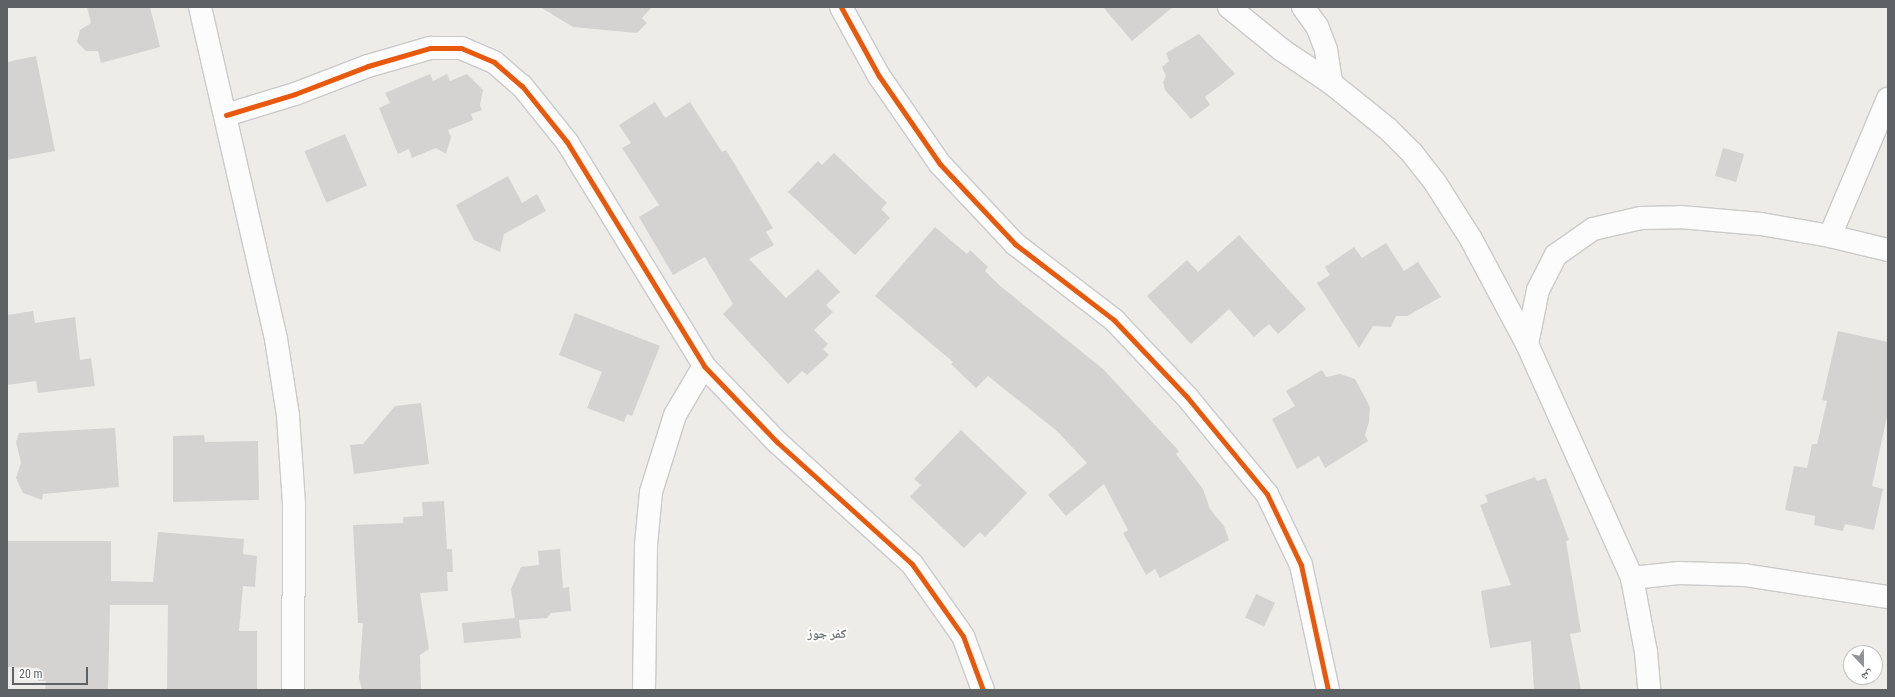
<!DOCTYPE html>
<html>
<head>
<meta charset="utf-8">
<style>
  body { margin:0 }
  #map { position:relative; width:1895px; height:697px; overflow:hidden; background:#edece8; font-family:"Roboto Condensed","Noto Naskh Arabic",sans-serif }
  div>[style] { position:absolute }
  .building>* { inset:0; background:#d4d3d1; transform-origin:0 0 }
  .roads { filter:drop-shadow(1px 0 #cacaca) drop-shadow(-1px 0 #cacaca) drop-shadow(0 1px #cacaca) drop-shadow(0 -1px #cacaca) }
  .street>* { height:22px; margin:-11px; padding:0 11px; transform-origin:11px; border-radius:11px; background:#fcfcfc }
  .cycleway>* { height:5px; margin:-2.5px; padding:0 2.5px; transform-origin:2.5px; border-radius:2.5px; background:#e8590c }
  span { translate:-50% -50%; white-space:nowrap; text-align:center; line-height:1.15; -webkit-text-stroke:4px #fff; paint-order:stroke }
  .quarter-label { font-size:13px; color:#6f7477; font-weight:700 }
  .frame { position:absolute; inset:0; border:8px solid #5e6265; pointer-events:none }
  .north { position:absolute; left:1843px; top:645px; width:40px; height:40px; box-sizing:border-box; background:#fff; border:1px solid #bfc0c1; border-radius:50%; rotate:158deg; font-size:11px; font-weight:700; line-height:16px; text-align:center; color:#5e6265 }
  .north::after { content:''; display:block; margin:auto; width:14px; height:18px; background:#909293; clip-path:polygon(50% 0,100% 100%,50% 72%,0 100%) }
  .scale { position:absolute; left:12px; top:667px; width:76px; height:18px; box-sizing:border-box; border:2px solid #5e6265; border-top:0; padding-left:5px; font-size:12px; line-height:14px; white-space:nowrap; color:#5e6265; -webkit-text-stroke:3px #fff; paint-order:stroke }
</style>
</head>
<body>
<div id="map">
  <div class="building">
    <div style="clip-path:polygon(87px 7px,150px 7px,160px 47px,101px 63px,98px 51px,86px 51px,77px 42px,80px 30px,91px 23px)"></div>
    <div style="clip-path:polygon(540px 7px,652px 7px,642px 18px,647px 23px,637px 33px,573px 27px)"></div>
    <div style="clip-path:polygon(1103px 7px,1173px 7px,1132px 41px)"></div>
    <div style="clip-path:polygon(1199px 34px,1235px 74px,1205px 97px,1210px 105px,1191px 119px,1165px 90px,1163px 82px,1166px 76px,1162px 67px,1169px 61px,1166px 53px)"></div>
    <div style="clip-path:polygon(36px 56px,55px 151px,7px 160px,7px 62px)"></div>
    <div style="clip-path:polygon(430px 74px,433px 81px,447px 74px,450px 81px,467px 74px,483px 90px,480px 105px,482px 110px,471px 114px,473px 120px,448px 130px,451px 137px,446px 154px,436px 148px,412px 158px,409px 149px,398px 154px,379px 108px,390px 103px,385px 93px)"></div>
    <div style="clip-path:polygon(655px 102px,665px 118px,690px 102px,722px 152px,726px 150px,773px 228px,766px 232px,774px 245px,749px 259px,786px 298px,818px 269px,840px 292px,826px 305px,833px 312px,814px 330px,828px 344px,823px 349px,829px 355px,807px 375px,802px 371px,788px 384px,723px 314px,733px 304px,705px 257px,673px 275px,639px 217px,659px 205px,622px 148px,631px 143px,619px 125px)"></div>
    <div style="left:345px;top:134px;width:56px;height:44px;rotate:67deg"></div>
    <div style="left:1723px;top:148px;width:22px;height:29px;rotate:16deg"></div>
    <div style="clip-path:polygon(834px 153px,887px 203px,881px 209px,890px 218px,855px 255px,788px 192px,818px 161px,822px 165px)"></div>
    <div style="clip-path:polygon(508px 176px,522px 203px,537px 194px,546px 211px,504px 234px,500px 252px,474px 240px,456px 205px)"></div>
    <div style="clip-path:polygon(935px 227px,967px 254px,970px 250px,988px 267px,985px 271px,999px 285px,1103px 369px,1179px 451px,1176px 454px,1203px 489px,1210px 509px,1224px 526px,1229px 540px,1160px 578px,1155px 569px,1146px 575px,1123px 533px,1128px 530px,1104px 484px,1066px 516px,1048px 495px,1087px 463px,1057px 431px,988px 376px,976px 388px,951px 364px,953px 362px,875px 296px)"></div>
    <div style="clip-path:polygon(1239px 235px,1306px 309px,1278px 334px,1269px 324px,1254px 337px,1229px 309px,1191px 344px,1147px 296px,1187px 260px,1198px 272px)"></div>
    <div style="clip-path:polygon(1386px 243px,1404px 271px,1418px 262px,1441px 297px,1407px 316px,1396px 316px,1391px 327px,1373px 326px,1359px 348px,1317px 283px,1330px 275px,1325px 267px,1354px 247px,1362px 258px)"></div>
    <div style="clip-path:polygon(33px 311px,35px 323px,75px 317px,80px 360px,91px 358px,95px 386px,38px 393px,36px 381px,7px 385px,7px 315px)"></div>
    <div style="clip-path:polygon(575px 313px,660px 346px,632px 416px,627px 414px,624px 422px,587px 408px,602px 372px,559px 355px)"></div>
    <div style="clip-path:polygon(1838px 331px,1888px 342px,1888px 412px,1872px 486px,1883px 489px,1874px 530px,1845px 524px,1843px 531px,1814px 525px,1815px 516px,1785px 510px,1794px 466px,1807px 468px,1812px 444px,1817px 444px,1827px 401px,1822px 400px)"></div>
    <div style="clip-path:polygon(1322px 370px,1326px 377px,1340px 374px,1355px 379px,1370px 407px,1369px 422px,1365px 435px,1368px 441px,1325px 468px,1319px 456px,1297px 469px,1272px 419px,1295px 406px,1286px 391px)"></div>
    <div style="clip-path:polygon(421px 403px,429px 464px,354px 474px,350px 445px,363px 444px,395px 406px)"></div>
    <div style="clip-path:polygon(115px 428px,119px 487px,43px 494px,42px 500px,23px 493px,16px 478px,21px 463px,16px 442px,19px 433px)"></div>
    <div style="clip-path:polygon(961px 430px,1027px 493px,985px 537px,980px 532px,964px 548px,910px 497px,921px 485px,914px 479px)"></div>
    <div style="clip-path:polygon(204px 435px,205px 442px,258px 441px,259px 500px,173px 502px,173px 436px)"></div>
    <div style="clip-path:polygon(1535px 477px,1537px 481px,1546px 478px,1569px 540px,1566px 541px,1581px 632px,1570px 634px,1581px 690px,1534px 690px,1531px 641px,1490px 648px,1481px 591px,1511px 585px,1480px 505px,1488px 502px,1485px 495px)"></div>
    <div style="clip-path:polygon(444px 501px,447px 549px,452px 549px,453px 572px,447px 572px,448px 591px,420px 593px,429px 649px,420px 655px,421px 690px,362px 690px,359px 678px,363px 623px,358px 623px,353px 525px,403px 523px,403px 517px,423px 516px,422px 502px)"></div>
    <div style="clip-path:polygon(158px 532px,244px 539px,243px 554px,257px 556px,255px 587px,243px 586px,239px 631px,257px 631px,257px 690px,167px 690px,168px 605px,110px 605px,108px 690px,45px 690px,46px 681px,38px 681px,39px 668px,7px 667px,8px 541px,111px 541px,111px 581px,153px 582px)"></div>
    <div style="clip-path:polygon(560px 549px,563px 588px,569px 587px,571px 611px,551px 613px,547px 618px,519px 620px,521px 638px,464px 643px,462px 623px,515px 618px,511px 589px,521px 567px,539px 565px,538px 551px)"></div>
    <div style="left:1256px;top:594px;width:21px;height:26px;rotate:25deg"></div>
  </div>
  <div class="roads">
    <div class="street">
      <div style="left:200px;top:7px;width:341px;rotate:77.1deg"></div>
      <div style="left:276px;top:339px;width:78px;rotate:81.1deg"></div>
      <div style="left:288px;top:416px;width:89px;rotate:86.1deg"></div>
      <div style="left:294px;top:505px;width:185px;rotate:90.3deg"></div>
      <div style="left:841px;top:7px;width:79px;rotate:61.2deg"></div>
      <div style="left:879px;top:76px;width:107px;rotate:55.3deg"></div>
      <div style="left:940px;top:164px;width:110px;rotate:46.8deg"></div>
      <div style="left:1015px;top:244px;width:125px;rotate:37.5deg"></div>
      <div style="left:1114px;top:320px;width:106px;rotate:46.5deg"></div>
      <div style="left:1187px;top:397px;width:126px;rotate:50.5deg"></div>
      <div style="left:1267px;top:494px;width:79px;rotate:64.4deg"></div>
      <div style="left:1301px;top:565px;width:128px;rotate:77.8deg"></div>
      <div style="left:1229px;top:7px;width:68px;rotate:39.1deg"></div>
      <div style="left:1282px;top:50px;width:59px;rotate:34deg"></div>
      <div style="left:1331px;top:83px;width:73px;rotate:38.9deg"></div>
      <div style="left:1388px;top:129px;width:34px;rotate:45deg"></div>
      <div style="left:1412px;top:153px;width:39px;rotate:52deg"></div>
      <div style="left:1436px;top:184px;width:65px;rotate:57.5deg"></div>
      <div style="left:1471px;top:239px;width:119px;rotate:61.9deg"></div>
      <div style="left:1527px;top:344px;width:256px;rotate:65.8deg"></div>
      <div style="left:1632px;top:578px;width:75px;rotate:79.3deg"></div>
      <div style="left:1646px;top:652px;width:38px;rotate:85deg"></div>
      <div style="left:1303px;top:7px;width:24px;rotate:54deg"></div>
      <div style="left:1317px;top:26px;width:26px;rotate:69deg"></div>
      <div style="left:1326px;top:50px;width:33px;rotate:81deg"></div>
      <div style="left:226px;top:115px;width:72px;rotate:-16.9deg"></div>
      <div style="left:295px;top:94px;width:78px;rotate:-21deg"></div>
      <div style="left:368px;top:66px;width:65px;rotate:-16.2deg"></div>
      <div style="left:430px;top:48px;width:31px"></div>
      <div style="left:461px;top:48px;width:36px;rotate:23deg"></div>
      <div style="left:494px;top:62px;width:37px;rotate:41deg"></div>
      <div style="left:522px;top:86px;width:72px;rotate:51.2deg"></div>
      <div style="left:567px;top:142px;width:263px;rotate:58.5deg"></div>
      <div style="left:704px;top:366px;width:105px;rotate:46.2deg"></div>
      <div style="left:777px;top:442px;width:182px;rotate:42.1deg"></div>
      <div style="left:912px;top:564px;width:88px;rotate:54.7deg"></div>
      <div style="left:963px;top:636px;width:58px;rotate:69.7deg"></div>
      <div style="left:1830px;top:236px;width:149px;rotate:-67.1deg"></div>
      <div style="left:1527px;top:344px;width:55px;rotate:-78.5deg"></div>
      <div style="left:1538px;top:290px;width:39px;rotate:-63deg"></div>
      <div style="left:1556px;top:255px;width:45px;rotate:-35.1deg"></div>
      <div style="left:1593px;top:229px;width:49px;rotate:-12.9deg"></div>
      <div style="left:1641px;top:218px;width:39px;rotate:-1deg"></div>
      <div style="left:1680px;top:217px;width:81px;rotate:4.9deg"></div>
      <div style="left:1761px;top:224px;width:70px;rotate:9.9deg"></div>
      <div style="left:1830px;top:236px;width:60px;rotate:13.6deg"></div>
      <div style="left:1632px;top:578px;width:47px;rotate:-6.1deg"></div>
      <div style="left:1679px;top:573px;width:65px;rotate:1.8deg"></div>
      <div style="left:1744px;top:575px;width:146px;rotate:8.7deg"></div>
      <div style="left:644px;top:690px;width:145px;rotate:-89.2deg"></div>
      <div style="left:646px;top:545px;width:53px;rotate:-84.6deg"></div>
      <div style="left:651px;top:492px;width:81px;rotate:-72.7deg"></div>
      <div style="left:675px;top:415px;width:57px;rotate:-59.4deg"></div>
    </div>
  </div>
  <div class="cycleway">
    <div style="left:841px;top:7px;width:79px;rotate:61.2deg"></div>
    <div style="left:879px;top:76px;width:107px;rotate:55.3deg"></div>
    <div style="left:940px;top:164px;width:110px;rotate:46.8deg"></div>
    <div style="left:1015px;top:244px;width:125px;rotate:37.5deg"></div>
    <div style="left:1114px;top:320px;width:106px;rotate:46.5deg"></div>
    <div style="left:1187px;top:397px;width:126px;rotate:50.5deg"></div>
    <div style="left:1267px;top:494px;width:79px;rotate:64.4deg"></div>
    <div style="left:1301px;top:565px;width:128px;rotate:77.8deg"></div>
    <div style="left:226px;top:115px;width:72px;rotate:-16.9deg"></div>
    <div style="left:295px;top:94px;width:78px;rotate:-21deg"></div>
    <div style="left:368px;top:66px;width:65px;rotate:-16.2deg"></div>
    <div style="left:430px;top:48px;width:31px"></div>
    <div style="left:461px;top:48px;width:36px;rotate:23deg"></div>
    <div style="left:494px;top:62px;width:37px;rotate:41deg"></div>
    <div style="left:522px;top:86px;width:72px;rotate:51.2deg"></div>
    <div style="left:567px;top:142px;width:263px;rotate:58.5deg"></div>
    <div style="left:704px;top:366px;width:105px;rotate:46.2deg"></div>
    <div style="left:777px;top:442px;width:182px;rotate:42.1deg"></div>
    <div style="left:912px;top:564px;width:88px;rotate:54.7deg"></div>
    <div style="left:963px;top:636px;width:58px;rotate:69.7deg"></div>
  </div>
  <div class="quarter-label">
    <span style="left:827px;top:634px">كفر جوز</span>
  </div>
  <div class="frame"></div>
  <div class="north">ش</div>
  <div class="scale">20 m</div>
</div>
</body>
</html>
